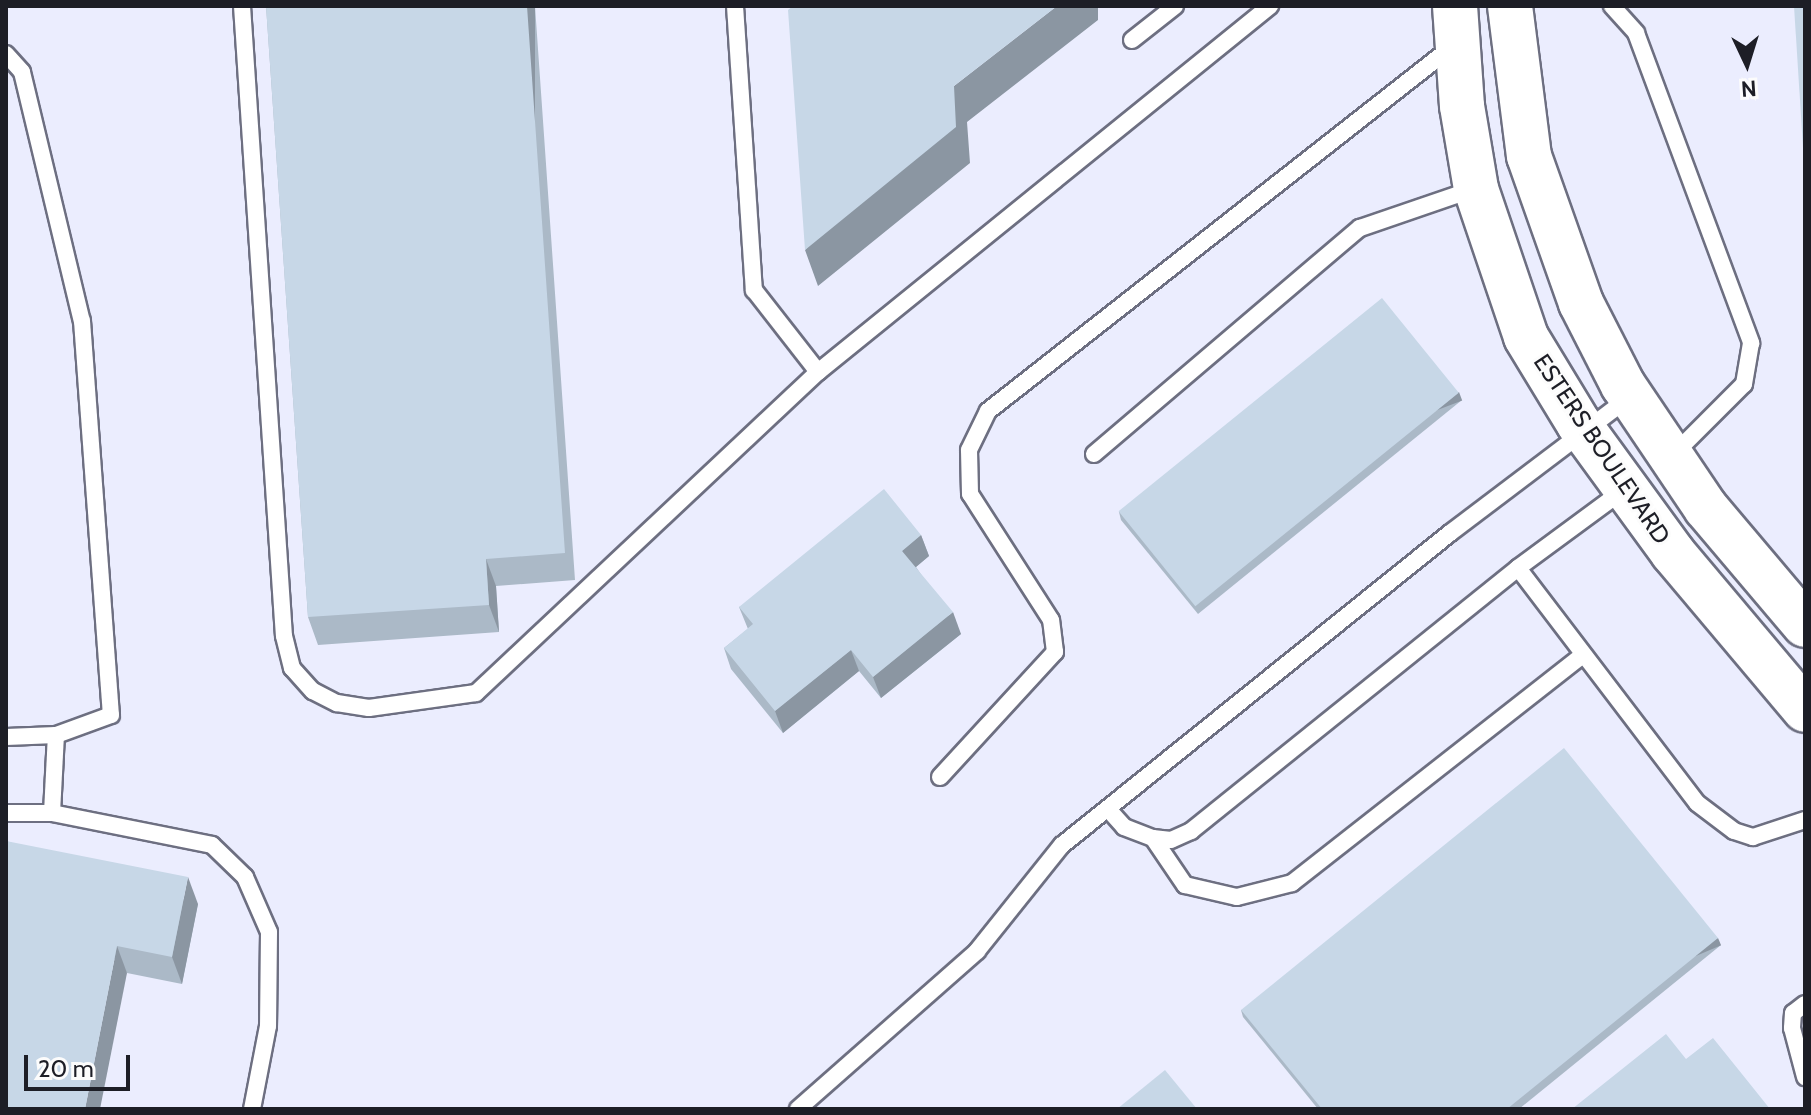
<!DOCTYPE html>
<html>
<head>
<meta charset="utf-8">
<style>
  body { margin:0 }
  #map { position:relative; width:1811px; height:1115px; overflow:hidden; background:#ebedfe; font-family:Cabin,sans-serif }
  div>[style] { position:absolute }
  .roads { filter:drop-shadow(2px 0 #6d6f81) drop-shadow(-2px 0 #6d6f81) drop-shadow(0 2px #6d6f81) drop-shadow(0 -2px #6d6f81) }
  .lane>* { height:16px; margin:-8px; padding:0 8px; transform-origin:8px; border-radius:8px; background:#fff }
  .secondary>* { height:44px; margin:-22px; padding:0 22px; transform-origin:22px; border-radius:22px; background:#fff }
  .wall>* { inset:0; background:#abb9c7 }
  .shaded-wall>* { inset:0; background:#8b96a2; transform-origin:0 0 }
  .building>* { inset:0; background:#c7d7e7; transform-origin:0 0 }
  span { translate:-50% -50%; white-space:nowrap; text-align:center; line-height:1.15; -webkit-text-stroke:6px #fcfcfc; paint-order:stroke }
  .street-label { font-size:24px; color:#1d1e26 }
  .frame { position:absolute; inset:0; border:8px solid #1d1e26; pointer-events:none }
  .north { position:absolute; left:1707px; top:24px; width:80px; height:80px; -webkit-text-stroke:6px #fcfcfc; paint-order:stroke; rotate:176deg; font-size:22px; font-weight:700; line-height:32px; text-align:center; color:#1d1e26 }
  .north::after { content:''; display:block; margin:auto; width:28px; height:36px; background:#1d1e26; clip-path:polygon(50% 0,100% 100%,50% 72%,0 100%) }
  .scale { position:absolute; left:24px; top:1055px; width:106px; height:36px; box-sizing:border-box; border:4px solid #1d1e26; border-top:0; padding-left:10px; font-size:24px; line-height:28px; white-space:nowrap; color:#1d1e26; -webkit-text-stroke:6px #fcfcfc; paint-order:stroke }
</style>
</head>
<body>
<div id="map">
  <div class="roads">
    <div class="lane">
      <div style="left:242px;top:6px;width:631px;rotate:86.19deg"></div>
      <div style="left:284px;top:636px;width:33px;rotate:76deg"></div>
      <div style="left:292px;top:668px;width:31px;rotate:48deg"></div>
      <div style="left:313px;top:691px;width:27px;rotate:27deg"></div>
      <div style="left:337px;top:703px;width:32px;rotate:9deg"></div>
      <div style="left:369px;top:708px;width:108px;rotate:-8deg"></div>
      <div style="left:476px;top:693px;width:469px;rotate:-43.2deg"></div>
      <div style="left:735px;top:6px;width:285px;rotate:86.2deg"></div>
      <div style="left:754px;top:290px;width:104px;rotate:52deg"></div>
      <div style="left:818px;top:372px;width:582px;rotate:-39deg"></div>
      <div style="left:1612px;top:6px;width:36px;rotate:48deg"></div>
      <div style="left:1636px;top:33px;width:331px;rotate:69.6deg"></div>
      <div style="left:1751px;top:343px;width:42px;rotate:99.7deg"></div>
      <div style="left:1744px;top:384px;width:102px;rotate:135deg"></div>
      <div style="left:1132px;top:40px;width:55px;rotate:-38.3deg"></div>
      <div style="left:6px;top:54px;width:24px;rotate:48deg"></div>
      <div style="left:22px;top:72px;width:256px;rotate:76.5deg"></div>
      <div style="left:82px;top:321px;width:395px;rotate:85.8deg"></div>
      <div style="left:111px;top:715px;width:59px;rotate:160deg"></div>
      <div style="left:56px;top:735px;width:50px;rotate:177.7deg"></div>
      <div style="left:1094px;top:454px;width:349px;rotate:-40.4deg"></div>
      <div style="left:1360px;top:228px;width:120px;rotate:-18.9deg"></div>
      <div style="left:1625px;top:489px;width:133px;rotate:143.6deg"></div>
      <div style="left:1518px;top:568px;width:295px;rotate:52.7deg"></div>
      <div style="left:1697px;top:803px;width:46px;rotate:37.1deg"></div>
      <div style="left:1734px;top:831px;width:20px;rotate:18deg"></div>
      <div style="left:1753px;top:837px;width:55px;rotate:-18.1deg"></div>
      <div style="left:940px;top:777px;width:170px;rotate:-47.4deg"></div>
      <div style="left:1055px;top:652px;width:32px;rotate:-97deg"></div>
      <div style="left:1051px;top:620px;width:150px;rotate:-122.7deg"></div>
      <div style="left:970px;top:494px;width:44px;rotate:-91.3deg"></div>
      <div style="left:969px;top:450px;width:43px;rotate:-64deg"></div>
      <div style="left:988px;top:411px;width:591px;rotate:-38.13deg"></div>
      <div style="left:1108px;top:809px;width:24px;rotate:48deg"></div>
      <div style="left:1124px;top:827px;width:31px;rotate:21deg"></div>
      <div style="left:1153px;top:838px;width:18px;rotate:6deg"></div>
      <div style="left:1171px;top:840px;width:22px;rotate:-24deg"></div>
      <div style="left:1191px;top:831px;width:420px;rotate:-38.8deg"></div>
      <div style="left:6px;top:813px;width:46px"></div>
      <div style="left:52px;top:813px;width:163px;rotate:11.3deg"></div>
      <div style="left:212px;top:845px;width:46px;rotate:44.1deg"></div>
      <div style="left:245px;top:877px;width:60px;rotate:66.4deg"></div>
      <div style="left:269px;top:932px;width:94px;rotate:90.6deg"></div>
      <div style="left:268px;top:1026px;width:85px;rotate:100.9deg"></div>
      <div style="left:52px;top:813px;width:78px;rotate:-87.1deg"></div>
      <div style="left:1153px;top:838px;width:57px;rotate:55.8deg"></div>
      <div style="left:1185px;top:885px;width:53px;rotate:13deg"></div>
      <div style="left:1237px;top:897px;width:57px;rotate:-14.3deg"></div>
      <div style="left:1292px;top:883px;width:368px;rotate:-38.1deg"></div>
      <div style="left:1805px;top:1004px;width:15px;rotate:143deg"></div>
      <div style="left:1793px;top:1013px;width:15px;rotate:94deg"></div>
      <div style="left:1792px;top:1028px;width:51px;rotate:75.1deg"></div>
      <div style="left:798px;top:1109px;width:239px;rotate:-41.4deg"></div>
      <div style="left:977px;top:951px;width:136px;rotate:-51.3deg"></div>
      <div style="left:1062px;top:845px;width:498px;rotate:-38.8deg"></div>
      <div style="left:1450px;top:533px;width:226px;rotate:-37.1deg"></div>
    </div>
    <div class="secondary">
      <div style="left:1455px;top:6px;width:100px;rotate:86deg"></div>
      <div style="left:1462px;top:106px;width:84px;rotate:80.4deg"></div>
      <div style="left:1476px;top:189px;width:156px;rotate:71.3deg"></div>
      <div style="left:1526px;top:337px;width:102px;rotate:58.7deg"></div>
      <div style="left:1579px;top:424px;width:160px;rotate:53.9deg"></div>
      <div style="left:1673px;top:553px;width:205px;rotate:49.9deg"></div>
      <div style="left:1510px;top:6px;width:151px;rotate:82.8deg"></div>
      <div style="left:1529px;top:156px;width:156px;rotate:70.5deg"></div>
      <div style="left:1581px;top:303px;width:92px;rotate:62.9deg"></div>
      <div style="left:1623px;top:385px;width:148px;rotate:56deg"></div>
      <div style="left:1706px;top:508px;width:153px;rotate:49.8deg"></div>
    </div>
  </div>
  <div class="wall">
    <div style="clip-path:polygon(266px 6px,535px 6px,575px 580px,496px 586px,499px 632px,318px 645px,308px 617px)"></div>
    <div style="clip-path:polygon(1462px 400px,1198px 614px,1121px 520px,1119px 512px)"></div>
    <div style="clip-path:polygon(921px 535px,929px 556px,916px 567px,961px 634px,881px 698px,859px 671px,783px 733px,731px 669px,724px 648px,748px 629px,739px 607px)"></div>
    <div style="clip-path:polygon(6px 841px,198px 904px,182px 984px,127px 973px)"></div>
    <div style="clip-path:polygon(1721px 945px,1519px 1109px,1318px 1109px,1243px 1017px,1241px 1010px)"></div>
  </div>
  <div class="shaded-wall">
    <div style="left:527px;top:6px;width:8px;height:548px"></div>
    <div style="clip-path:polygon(1057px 6px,1098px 6px,1098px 20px,967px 122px,970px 163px,818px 286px,805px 250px,954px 86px)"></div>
    <div style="left:1459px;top:392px;width:9px;height:339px;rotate:69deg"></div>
    <div style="clip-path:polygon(921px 535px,929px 556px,910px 572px,902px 551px)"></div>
    <div style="clip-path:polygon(486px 559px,496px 586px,499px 632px,489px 605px)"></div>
    <div style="clip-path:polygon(953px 612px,961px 634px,881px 698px,873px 677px)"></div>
    <div style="clip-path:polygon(851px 650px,859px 671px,783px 733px,775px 711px)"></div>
    <div style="clip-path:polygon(188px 877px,198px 904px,182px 984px,172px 957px)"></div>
    <div style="left:1718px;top:938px;width:8px;height:272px;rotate:67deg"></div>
    <div style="clip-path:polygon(117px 946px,127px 973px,100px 1109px,85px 1109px)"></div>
  </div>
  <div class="building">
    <div style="clip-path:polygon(266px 6px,527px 6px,565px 553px,486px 559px,489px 605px,308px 617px)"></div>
    <div style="clip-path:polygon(793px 6px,1057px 6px,954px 86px,956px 127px,805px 250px,788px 10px)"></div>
    <div style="clip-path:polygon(1794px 6px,1805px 6px,1805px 179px)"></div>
    <div style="left:1382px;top:298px;width:122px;height:339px;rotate:51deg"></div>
    <div style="clip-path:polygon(884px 489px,921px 535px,902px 551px,953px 612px,873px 677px,851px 650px,775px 711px,724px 648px,753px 624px,739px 607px)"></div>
    <div style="clip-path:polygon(1564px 748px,1718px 938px,1507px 1109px,1322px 1109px,1241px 1010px)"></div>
    <div style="clip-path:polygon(6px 841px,188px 877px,172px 957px,117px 946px,85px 1109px,6px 1109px)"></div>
    <div style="clip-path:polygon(1666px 1034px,1686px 1059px,1713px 1038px,1770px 1109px,1572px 1109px)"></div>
    <div style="clip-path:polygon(1165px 1070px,1197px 1109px,1117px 1109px)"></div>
  </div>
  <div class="street-label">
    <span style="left:1602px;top:449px;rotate:56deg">ESTERS BOULEVARD</span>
  </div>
  <div class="frame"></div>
  <div class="north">N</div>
  <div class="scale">20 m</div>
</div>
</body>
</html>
